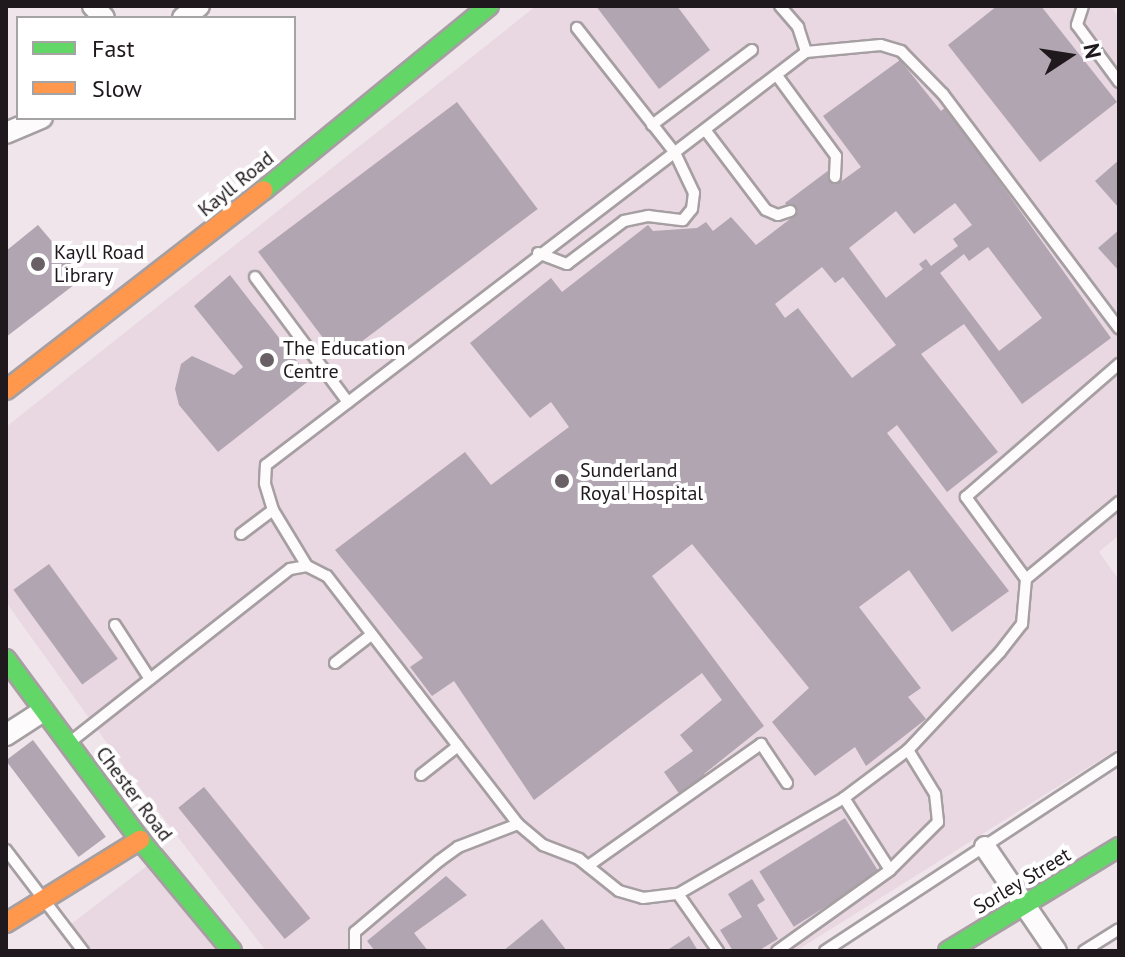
<!DOCTYPE html>
<html>
<head>
<meta charset="utf-8">
<style>
  body { margin:0 }
  #map { position:relative; width:1125px; height:957px; overflow:hidden; background:#efe5ea; font-family:"PT Sans",sans-serif }
  div>[style] { position:absolute }
  .built>* { inset:0; background:#e9d7e1 }
  .building>* { inset:0; background:#b0a5b0; transform-origin:0 0 }
  .roads { filter:drop-shadow(2px 0 #a69fa2) drop-shadow(-2px 0 #a69fa2) drop-shadow(0 2px #a69fa2) drop-shadow(0 -2px #a69fa2) }
  .lane>* { height:10px; margin:-5px; padding:0 5px; transform-origin:5px; border-radius:5px; background:#fdfbfc }
  .street>* { height:20px; margin:-10px; padding:0 10px; transform-origin:10px; border-radius:10px; background:#fdfbfc }
  .fast>* { height:18px; margin:-9px; padding:0 9px; transform-origin:9px; border-radius:9px; background:#63d668 }
  .slow>* { height:18px; margin:-9px; padding:0 9px; transform-origin:9px; border-radius:9px; background:#ff974d }
  .dots>* { width:22px; height:22px; translate:-50% -50%; box-sizing:border-box; border:4px solid #fff; border-radius:50% }
  span { translate:-50% -50%; white-space:nowrap; text-align:center; line-height:1.15; -webkit-text-stroke:8px #fff; paint-order:stroke }
  .street-label { font-size:20px; color:#1f181c }
  .poi-label { font-size:20px; color:#1f181c }
  .left { translate:0 -50%; text-align:left }
  .frame { position:absolute; inset:0; border:8px solid #1f181c; pointer-events:none }
  .legend { position:absolute; left:16px; top:16px; width:280px; height:104px; box-sizing:border-box; background:#fff; border:2px solid #a5a3a4; margin:0; padding:10px 14px; list-style:none; font-size:24px; color:#1f181c }
  .legend li { display:flex; align-items:center; gap:16px; height:40px }
  .legend b { width:40px; border:2px solid #a5a3a4 }
  .north { position:absolute; left:1029px; top:16px; width:80px; height:80px; -webkit-text-stroke:6px #fff; paint-order:stroke; rotate:78deg; font-size:22px; font-weight:700; line-height:32px; text-align:center; color:#1f181c }
  .north::after { content:''; display:block; margin:auto; width:28px; height:36px; background:#1f181c; clip-path:polygon(50% 0,100% 100%,50% 72%,0 100%) }
</style>
</head>
<body>
<div id="map">
  <div class="built">
    <div style="clip-path:polygon(536px 6px,1111px 6px,1119px 19px,1119px 535px,1099px 552px,1119px 580px,1119px 748px,796px 951px,266px 951px,127px 771px,6px 602px,6px 427px)"></div>
    <div style="clip-path:polygon(156px 859px,229px 951px,84px 951px,66px 928px)"></div>
  </div>
  <div class="building">
    <div style="clip-path:polygon(596px 6px,677px 6px,710px 50px,659px 89px)"></div>
    <div style="clip-path:polygon(997px 6px,1041px 6px,1117px 102px,1040px 162px,948px 45px)"></div>
    <div style="clip-path:polygon(evenodd,900px 60px,941px 111px,946px 107px,1111px 338px,1022px 404px,964px 324px,921px 354px,998px 452px,947px 492px,897px 425px,887px 433px,1009px 591px,952px 632px,909px 570px,859px 607px,921px 688px,908px 697px,926px 719px,866px 766px,855px 747px,815px 776px,772px 722px,809px 688px,692px 544px,652px 576px,764px 726px,704px 774px,711px 782px,685px 802px,664px 772px,693px 751px,680px 735px,722px 700px,702px 673px,534px 800px,454px 681px,432px 696px,410px 667px,423px 658px,335px 550px,465px 452px,491px 485px,569px 427px,551px 402px,530px 418px,470px 343px,551px 278px,562px 292px,648px 225px,653px 231px,697px 228px,706px 222px,713px 231px,731px 217px,756px 245px,794px 216px,785px 203px,829px 170px,839px 183px,861px 167px,823px 116px,900px 60px,955px 203px,972px 225px,953px 239px,958px 246px,931px 266px,926px 259px,919px 264px,923px 269px,886px 298px,849px 248px,896px 211px,914px 234px,955px 203px,900px 60px,988px 247px,1042px 318px,999px 351px,940px 273px,964px 254px,969px 261px,988px 247px,900px 60px,822px 267px,835px 283px,843px 277px,896px 345px,852px 378px,798px 308px,785px 318px,775px 304px,822px 267px)"></div>
    <div style="left:457px;top:102px;width:134px;height:249px;rotate:53deg"></div>
    <div style="clip-path:polygon(1119px 160px,1119px 208px,1095px 181px)"></div>
    <div style="clip-path:polygon(38px 225px,83px 278px,6px 337px,6px 251px)"></div>
    <div style="clip-path:polygon(1119px 230px,1119px 271px,1098px 248px)"></div>
    <div style="clip-path:polygon(230px 275px,311px 379px,218px 452px,179px 405px,175px 389px,181px 364px,192px 356px,234px 375px,243px 367px,194px 306px)"></div>
    <div style="left:49px;top:564px;width:117px;height:44px;rotate:54deg"></div>
    <div style="left:33px;top:740px;width:121px;height:34px;rotate:53deg"></div>
    <div style="left:204px;top:787px;width:169px;height:33px;rotate:51deg"></div>
    <div style="left:845px;top:818px;width:65px;height:101px;rotate:58deg"></div>
    <div style="clip-path:polygon(446px 876px,467px 895px,414px 933px,428px 951px,375px 951px,367px 941px)"></div>
    <div style="clip-path:polygon(752px 879px,765px 900px,757px 905px,778px 939px,758px 951px,733px 951px,720px 930px,742px 917px,728px 894px)"></div>
    <div style="clip-path:polygon(542px 919px,567px 951px,503px 951px)"></div>
    <div style="clip-path:polygon(689px 936px,698px 951px,666px 951px)"></div>
  </div>
  <div class="roads">
    <div class="lane">
      <div style="left:780px;top:6px;width:28px;rotate:49deg"></div>
      <div style="left:798px;top:27px;width:26px;rotate:72deg"></div>
      <div style="left:806px;top:52px;width:75px;rotate:-5.3deg"></div>
      <div style="left:881px;top:45px;width:21px;rotate:17deg"></div>
      <div style="left:901px;top:51px;width:60px;rotate:45.7deg"></div>
      <div style="left:943px;top:94px;width:293px;rotate:53.1deg"></div>
      <div style="left:1083px;top:6px;width:20px;rotate:108deg"></div>
      <div style="left:1077px;top:25px;width:71px;rotate:53.6deg"></div>
      <div style="left:778px;top:77px;width:98px;rotate:53.7deg"></div>
      <div style="left:836px;top:156px;width:21px;rotate:93deg"></div>
      <div style="left:652px;top:125px;width:125px;rotate:-36.9deg"></div>
      <div style="left:706px;top:131px;width:99px;rotate:52.8deg"></div>
      <div style="left:766px;top:210px;width:13px;rotate:23deg"></div>
      <div style="left:778px;top:215px;width:13px;rotate:-18deg"></div>
      <div style="left:538px;top:253px;width:31px;rotate:21deg"></div>
      <div style="left:567px;top:264px;width:71px;rotate:-37deg"></div>
      <div style="left:624px;top:221px;width:25px;rotate:-12deg"></div>
      <div style="left:648px;top:216px;width:35px;rotate:7deg"></div>
      <div style="left:683px;top:220px;width:14px;rotate:-51deg"></div>
      <div style="left:692px;top:209px;width:16px;rotate:-83deg"></div>
      <div style="left:694px;top:193px;width:44px;rotate:-115.4deg"></div>
      <div style="left:675px;top:153px;width:159px;rotate:-128.1deg"></div>
      <div style="left:255px;top:277px;width:156px;rotate:53.4deg"></div>
      <div style="left:241px;top:534px;width:40px;rotate:-37deg"></div>
      <div style="left:307px;top:566px;width:66px;rotate:-121.3deg"></div>
      <div style="left:273px;top:510px;width:28px;rotate:-107deg"></div>
      <div style="left:265px;top:483px;width:18px;rotate:-87deg"></div>
      <div style="left:266px;top:465px;width:680px;rotate:-37.41deg"></div>
      <div style="left:1026px;top:579px;width:121px;rotate:-39.6deg"></div>
      <div style="left:115px;top:625px;width:64px;rotate:57.1deg"></div>
      <div style="left:335px;top:663px;width:46px;rotate:-37.9deg"></div>
      <div style="left:74px;top:739px;width:275px;rotate:-38.2deg"></div>
      <div style="left:290px;top:569px;width:17px;rotate:-10deg"></div>
      <div style="left:307px;top:566px;width:22px;rotate:27deg"></div>
      <div style="left:327px;top:576px;width:313px;rotate:52.4deg"></div>
      <div style="left:518px;top:824px;width:33px;rotate:40deg"></div>
      <div style="left:543px;top:845px;width:39px;rotate:21deg"></div>
      <div style="left:579px;top:859px;width:51px;rotate:38.7deg"></div>
      <div style="left:619px;top:891px;width:25px;rotate:16deg"></div>
      <div style="left:643px;top:898px;width:35px;rotate:-7deg"></div>
      <div style="left:678px;top:894px;width:192px;rotate:-30deg"></div>
      <div style="left:844px;top:798px;width:80px;rotate:-36.9deg"></div>
      <div style="left:908px;top:750px;width:134px;rotate:-46.8deg"></div>
      <div style="left:1000px;top:652px;width:36px;rotate:-52deg"></div>
      <div style="left:1022px;top:624px;width:45px;rotate:-84.9deg"></div>
      <div style="left:1026px;top:579px;width:102px;rotate:-126.2deg"></div>
      <div style="left:966px;top:497px;width:203px;rotate:-41deg"></div>
      <div style="left:421px;top:775px;width:47px;rotate:-38.1deg"></div>
      <div style="left:844px;top:798px;width:85px;rotate:57.4deg"></div>
      <div style="left:6px;top:850px;width:127px;rotate:52.7deg"></div>
      <div style="left:588px;top:866px;width:212px;rotate:-35.2deg"></div>
      <div style="left:761px;top:744px;width:47px;rotate:56.3deg"></div>
      <div style="left:678px;top:894px;width:70px;rotate:54.9deg"></div>
      <div style="left:355px;top:951px;width:19px;rotate:-90deg"></div>
      <div style="left:355px;top:932px;width:110px;rotate:-40.2deg"></div>
      <div style="left:439px;top:861px;width:24px;rotate:-36deg"></div>
      <div style="left:458px;top:847px;width:64px;rotate:-21deg"></div>
      <div style="left:777px;top:951px;width:139px;rotate:-35.6deg"></div>
      <div style="left:890px;top:870px;width:68px;rotate:-45deg"></div>
      <div style="left:938px;top:822px;width:28px;rotate:-96deg"></div>
      <div style="left:935px;top:794px;width:52px;rotate:-121.5deg"></div>
      <div style="left:825px;top:951px;width:352px;rotate:-33.3deg"></div>
      <div style="left:1084px;top:951px;width:41px;rotate:-32.2deg"></div>
    </div>
    <div class="street">
      <div style="left:93px;top:6px;width:16px;rotate:47deg"></div>
      <div style="left:183px;top:18px;width:20px;rotate:-37deg"></div>
      <div style="left:6px;top:133px;width:39px;rotate:-23deg"></div>
      <div style="left:6px;top:735px;width:44px;rotate:-33deg"></div>
      <div style="left:985px;top:847px;width:126px;rotate:55.7deg"></div>
    </div>
    <div class="fast">
      <div style="left:264px;top:190px;width:291px;rotate:-39.3deg"></div>
      <div style="left:6px;top:659px;width:225px;rotate:53.5deg"></div>
      <div style="left:140px;top:840px;width:144px;rotate:50.3deg"></div>
      <div style="left:948px;top:951px;width:200px;rotate:-31.3deg"></div>
    </div>
    <div class="slow">
      <div style="left:6px;top:390px;width:326px;rotate:-37.8deg"></div>
      <div style="left:6px;top:923px;width:158px;rotate:-31.8deg"></div>
    </div>
  </div>
  <div class="dots">
    <div style="left:38px;top:264px;background:#686064"></div>
    <div style="left:267px;top:360px;background:#686064"></div>
    <div style="left:562px;top:481px;background:#686064"></div>
  </div>
  <div class="street-label">
    <span style="left:236px;top:184px;rotate:-39deg">Kayll Road</span>
    <span style="left:134px;top:794px;rotate:53deg">Chester Road</span>
    <span style="left:1022px;top:881px;rotate:-31deg">Sorley Street</span>
  </div>
  <div class="poi-label">
    <span class="left" style="left:54px;top:264px">Kayll Road<br>Library</span>
    <span class="left" style="left:283px;top:360px">The Education<br>Centre</span>
    <span class="left" style="left:580px;top:482px">Sunderland<br>Royal Hospital</span>
  </div>
  <div class="frame"></div>
  <ul class="legend">
  <li><b style="height:10px;background:#63d668"></b>Fast</li>
  <li><b style="height:10px;background:#ff974d"></b>Slow</li>
  </ul>
  <div class="north">N</div>
</div>
</body>
</html>
